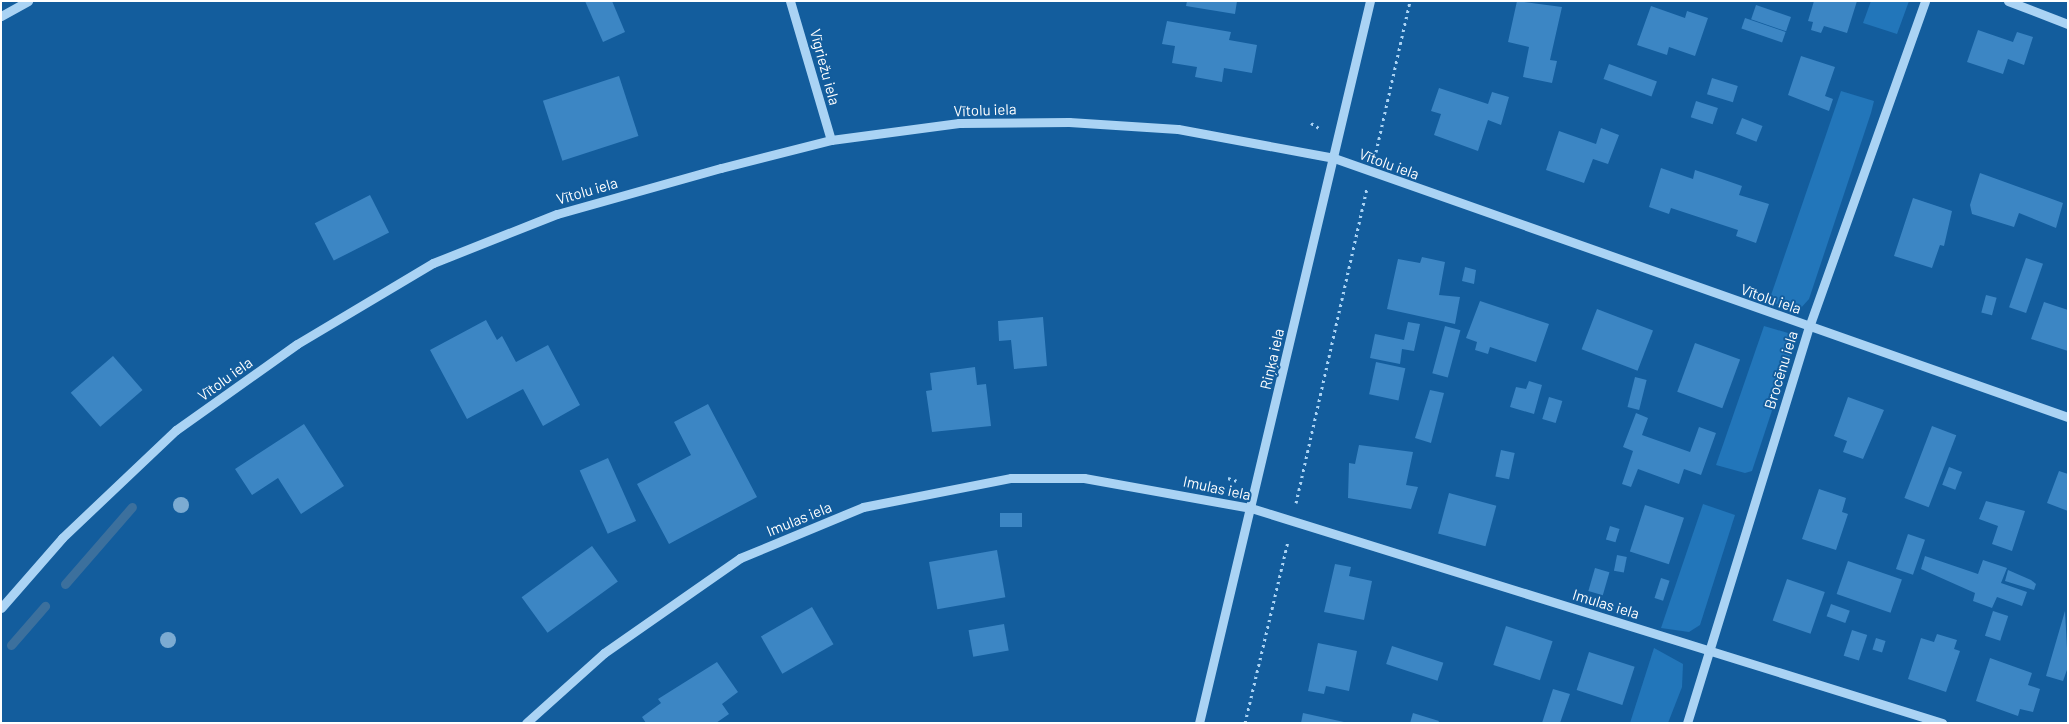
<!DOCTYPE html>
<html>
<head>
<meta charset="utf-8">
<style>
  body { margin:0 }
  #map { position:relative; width:2069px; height:724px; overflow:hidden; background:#135d9d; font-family:Barlow,sans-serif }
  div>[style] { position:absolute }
  .green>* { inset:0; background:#2276ba }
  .stream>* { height:9px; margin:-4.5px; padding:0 4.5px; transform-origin:4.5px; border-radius:4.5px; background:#3c709d }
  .building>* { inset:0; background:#3c86c4; transform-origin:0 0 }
  .path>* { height:3px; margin-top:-1.5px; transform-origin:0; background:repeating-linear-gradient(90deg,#aad3f4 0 2.5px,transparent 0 6.5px) }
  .minor>* { height:9px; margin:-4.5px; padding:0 4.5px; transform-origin:4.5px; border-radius:4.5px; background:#aad3f4 }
  .trees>* { width:16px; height:16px; margin:-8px; border-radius:50%; background:#7cabd2 }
  span { translate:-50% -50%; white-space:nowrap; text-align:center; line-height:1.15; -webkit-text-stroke:4px #135d9d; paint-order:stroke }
  .street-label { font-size:15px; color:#fff }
  .frame { position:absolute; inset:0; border:2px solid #fff; pointer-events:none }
</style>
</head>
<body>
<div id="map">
  <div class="green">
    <div style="clip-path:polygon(1871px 1px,1909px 1px,1897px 34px,1863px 23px)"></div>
    <div style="clip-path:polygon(1841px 91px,1874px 101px,1871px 113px,1809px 299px,1800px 309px,1773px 303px,1769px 301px)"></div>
    <div style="clip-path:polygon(1764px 326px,1788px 333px,1794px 344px,1752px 471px,1745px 473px,1716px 465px)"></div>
    <div style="clip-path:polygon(1703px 504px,1735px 515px,1700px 625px,1689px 632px,1661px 628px)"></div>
    <div style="clip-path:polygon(1654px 648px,1683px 664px,1682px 687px,1668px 723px,1630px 723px)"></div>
  </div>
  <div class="stream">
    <div style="left:65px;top:584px;width:102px;rotate:-49deg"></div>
    <div style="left:11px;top:645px;width:52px;rotate:-48.9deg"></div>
  </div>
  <div class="building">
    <div style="clip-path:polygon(585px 1px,612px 1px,625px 32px,603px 42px)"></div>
    <div style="clip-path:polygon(1187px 1px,1237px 1px,1235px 14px,1186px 6px)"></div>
    <div style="clip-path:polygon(1517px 1px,1562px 7px,1550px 60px,1557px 61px,1552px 83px,1523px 77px,1529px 47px,1508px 42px)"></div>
    <div style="clip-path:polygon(1814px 1px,1857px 1px,1847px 33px,1824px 26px,1821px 33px,1811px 30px,1813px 22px,1808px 21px)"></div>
    <div style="left:1756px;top:5px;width:37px;height:15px;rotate:19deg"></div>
    <div style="clip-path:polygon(1651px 6px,1685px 18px,1687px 11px,1708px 18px,1695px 56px,1669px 47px,1667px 55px,1637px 45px)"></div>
    <div style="left:1745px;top:18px;width:43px;height:11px;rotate:19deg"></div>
    <div style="clip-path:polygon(1167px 21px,1231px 32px,1229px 40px,1257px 45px,1252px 73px,1224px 68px,1222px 82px,1195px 77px,1197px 67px,1172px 63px,1175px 46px,1162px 44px)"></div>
    <div style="clip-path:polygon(1978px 30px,2013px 42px,2017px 32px,2033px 37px,2024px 65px,2008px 59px,2003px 74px,1967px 62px)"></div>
    <div style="clip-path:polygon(1801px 56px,1835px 67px,1825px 96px,1833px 99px,1829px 111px,1788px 95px)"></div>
    <div style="left:1609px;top:64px;width:51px;height:16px;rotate:20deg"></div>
    <div style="left:619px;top:76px;width:63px;height:80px;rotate:72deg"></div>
    <div style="left:1712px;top:78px;width:27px;height:17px;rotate:17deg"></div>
    <div style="clip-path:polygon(1439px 88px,1488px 104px,1492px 92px,1509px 97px,1501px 125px,1488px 120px,1478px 151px,1434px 135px,1441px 114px,1431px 111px)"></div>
    <div style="left:1696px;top:101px;width:23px;height:17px;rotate:18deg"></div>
    <div style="left:1742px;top:118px;width:22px;height:17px;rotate:21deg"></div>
    <div style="clip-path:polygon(1601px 128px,1619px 135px,1608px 164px,1593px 159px,1584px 183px,1546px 170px,1559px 131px,1596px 144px)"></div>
    <div style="clip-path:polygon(1661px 168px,1693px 179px,1695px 170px,1719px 178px,1742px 186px,1739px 195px,1769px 204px,1756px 243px,1736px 236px,1738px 230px,1671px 208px,1669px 214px,1649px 207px)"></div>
    <div style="clip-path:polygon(1980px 173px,2063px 203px,2056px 228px,2019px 213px,2014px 227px,1972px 214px,1970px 205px)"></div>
    <div style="left:370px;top:195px;width:42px;height:62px;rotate:63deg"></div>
    <div style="clip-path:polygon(1913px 198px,1952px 211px,1944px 246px,1940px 245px,1932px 268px,1894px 256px)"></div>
    <div style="clip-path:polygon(1422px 257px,1445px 262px,1439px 295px,1460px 297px,1455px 324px,1387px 309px,1398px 259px,1420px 263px)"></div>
    <div style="left:2026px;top:258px;width:18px;height:52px;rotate:19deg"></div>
    <div style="clip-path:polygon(1465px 267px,1476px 270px,1474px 284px,1462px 281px)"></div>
    <div style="left:1986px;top:295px;width:11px;height:18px;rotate:15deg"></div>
    <div style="clip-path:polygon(1480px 301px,1549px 324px,1536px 362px,1490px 347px,1488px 354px,1475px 350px,1477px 342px,1466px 338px)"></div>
    <div style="clip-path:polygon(2044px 302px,2068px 310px,2068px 351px,2031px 339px)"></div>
    <div style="left:1597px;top:309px;width:60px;height:43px;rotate:21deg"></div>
    <div style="clip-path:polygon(1043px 317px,1047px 366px,1014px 369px,1011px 340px,999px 341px,998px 321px)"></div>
    <div style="clip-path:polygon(486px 320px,497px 340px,502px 336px,516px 362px,548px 345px,580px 405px,543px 426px,523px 389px,467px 419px,430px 350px)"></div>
    <div style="clip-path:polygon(1408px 322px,1420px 324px,1414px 351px,1402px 349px,1400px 364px,1370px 358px,1375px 334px,1404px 340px)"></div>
    <div style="left:1445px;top:326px;width:16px;height:49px;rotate:15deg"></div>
    <div style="left:1695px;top:343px;width:48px;height:52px;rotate:20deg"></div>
    <div style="left:113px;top:356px;width:45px;height:56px;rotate:49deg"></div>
    <div style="left:1376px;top:362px;width:30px;height:33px;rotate:12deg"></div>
    <div style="clip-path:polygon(975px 367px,977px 385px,986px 384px,991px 426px,932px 432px,926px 391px,932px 390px,930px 373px)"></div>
    <div style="left:1635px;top:377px;width:12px;height:31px;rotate:14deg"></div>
    <div style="clip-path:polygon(1529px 381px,1542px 385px,1534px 414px,1510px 407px,1516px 387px,1526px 389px)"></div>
    <div style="clip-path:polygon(1430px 390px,1444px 393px,1431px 443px,1415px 438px)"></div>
    <div style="left:1549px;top:397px;width:14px;height:23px;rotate:17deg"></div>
    <div style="clip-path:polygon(1848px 397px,1884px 410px,1863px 459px,1843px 452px,1847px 441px,1834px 436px)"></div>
    <div style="clip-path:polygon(708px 404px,757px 497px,669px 544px,637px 484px,691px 455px,674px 422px)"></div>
    <div style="clip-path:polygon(1636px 413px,1648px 418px,1642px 435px,1690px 452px,1699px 427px,1716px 433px,1701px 475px,1684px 469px,1679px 484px,1638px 469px,1631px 487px,1622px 484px,1633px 451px,1623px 447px)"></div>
    <div style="clip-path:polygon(304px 424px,344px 486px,301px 514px,278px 478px,252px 495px,235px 469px)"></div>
    <div style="left:1932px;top:426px;width:26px;height:77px;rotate:21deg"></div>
    <div style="clip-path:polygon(1359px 445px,1413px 452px,1406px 485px,1418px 487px,1411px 509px,1348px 498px,1349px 463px,1355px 464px)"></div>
    <div style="left:1501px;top:450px;width:14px;height:27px;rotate:12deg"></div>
    <div style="left:608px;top:458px;width:69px;height:31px;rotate:66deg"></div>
    <div style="left:1949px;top:467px;width:14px;height:19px;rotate:21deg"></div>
    <div style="clip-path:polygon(2059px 471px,2068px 474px,2068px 511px,2047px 503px)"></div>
    <div style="clip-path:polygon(1819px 489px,1846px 498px,1842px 512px,1848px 514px,1836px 550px,1802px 539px)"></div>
    <div style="left:1449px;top:493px;width:49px;height:42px;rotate:15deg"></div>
    <div style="clip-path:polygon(1986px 501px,2025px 511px,2012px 551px,1992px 544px,1998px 526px,1979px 519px)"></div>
    <div style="left:1645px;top:505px;width:41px;height:49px;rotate:18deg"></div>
    <div style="left:1000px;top:513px;width:22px;height:14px"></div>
    <div style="left:1610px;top:526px;width:10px;height:14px;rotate:17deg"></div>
    <div style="left:1908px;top:534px;width:18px;height:37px;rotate:19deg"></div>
    <div style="left:592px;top:546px;width:44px;height:87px;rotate:54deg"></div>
    <div style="left:997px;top:550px;width:48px;height:69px;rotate:80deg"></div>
    <div style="left:1617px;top:555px;width:10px;height:16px;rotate:11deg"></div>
    <div style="clip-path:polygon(1925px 556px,1978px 574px,1983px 560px,2007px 568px,2001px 583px,2027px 592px,2022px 606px,1997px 597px,1992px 608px,1973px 601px,1975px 593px,1921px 569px)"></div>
    <div style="left:1848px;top:561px;width:57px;height:35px;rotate:19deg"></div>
    <div style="clip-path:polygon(1335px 564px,1351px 567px,1349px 576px,1372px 581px,1364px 620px,1324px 612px)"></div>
    <div style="left:1595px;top:568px;width:15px;height:24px;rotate:16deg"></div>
    <div style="clip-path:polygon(2008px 570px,2031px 580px,2036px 584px,2034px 590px,2005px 581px)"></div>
    <div style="left:1661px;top:578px;width:9px;height:21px;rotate:18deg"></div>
    <div style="left:1787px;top:579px;width:40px;height:44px;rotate:19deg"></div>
    <div style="left:1831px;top:604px;width:20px;height:13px;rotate:20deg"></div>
    <div style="left:812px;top:607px;width:43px;height:59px;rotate:60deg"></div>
    <div style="left:1993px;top:611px;width:16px;height:26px;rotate:18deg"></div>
    <div style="clip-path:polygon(2065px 611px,2068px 667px,2063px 681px,2046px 676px)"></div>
    <div style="left:1004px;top:624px;width:27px;height:36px;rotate:80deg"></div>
    <div style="left:1506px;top:626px;width:49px;height:41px;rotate:18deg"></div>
    <div style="left:1852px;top:630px;width:16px;height:27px;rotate:18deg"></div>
    <div style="clip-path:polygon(1937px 634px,1957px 640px,1954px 649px,1960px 651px,1946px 692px,1908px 679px,1921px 638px,1934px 642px)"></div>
    <div style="left:1876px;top:638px;width:10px;height:12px;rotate:17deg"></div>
    <div style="clip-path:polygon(1318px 643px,1357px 651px,1349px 691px,1326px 686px,1324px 694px,1308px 691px)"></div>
    <div style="left:1392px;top:646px;width:54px;height:19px;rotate:18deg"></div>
    <div style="left:1589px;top:652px;width:48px;height:40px;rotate:18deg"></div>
    <div style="clip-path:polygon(1990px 658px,2032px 673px,2028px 685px,2040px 689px,2033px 712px,2020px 709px,2018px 716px,1976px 701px)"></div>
    <div style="clip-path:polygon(717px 662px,738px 692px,722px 704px,729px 714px,716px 723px,646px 723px,642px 717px,661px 703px,658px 699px)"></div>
    <div style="clip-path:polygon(1553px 689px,1570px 694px,1560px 723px,1542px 723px)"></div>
    <div style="clip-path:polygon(1303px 713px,1344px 722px,1344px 723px,1301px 723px)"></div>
    <div style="clip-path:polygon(1413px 713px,1439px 721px,1438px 723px,1410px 723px)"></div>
  </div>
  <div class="path">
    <div style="left:1311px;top:123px;width:9px;rotate:32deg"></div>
    <div style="left:1376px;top:152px;width:155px;rotate:-77.3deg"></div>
    <div style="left:1228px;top:478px;width:9px;rotate:18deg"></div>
    <div style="left:1296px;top:503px;width:322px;rotate:-77.3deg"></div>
    <div style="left:1245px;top:723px;width:187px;rotate:-76.7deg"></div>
  </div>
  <div class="minor">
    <div style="left:790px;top:1px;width:145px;rotate:73.6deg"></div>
    <div style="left:2008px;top:1px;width:64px;rotate:21deg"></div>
    <div style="left:1px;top:16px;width:31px;rotate:-29deg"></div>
    <div style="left:1px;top:608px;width:93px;rotate:-48.9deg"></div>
    <div style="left:62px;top:538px;width:157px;rotate:-43.5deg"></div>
    <div style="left:176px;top:430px;width:148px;rotate:-35.4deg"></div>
    <div style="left:297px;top:344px;width:158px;rotate:-30.8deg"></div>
    <div style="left:433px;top:263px;width:133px;rotate:-21.6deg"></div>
    <div style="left:557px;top:214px;width:170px;rotate:-15.7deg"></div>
    <div style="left:721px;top:168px;width:114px;rotate:-14.3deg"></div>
    <div style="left:831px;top:140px;width:129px;rotate:-7.6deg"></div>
    <div style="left:959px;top:123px;width:110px;rotate:-0.5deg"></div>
    <div style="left:1069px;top:122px;width:109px;rotate:3.7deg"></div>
    <div style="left:1178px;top:129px;width:159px;rotate:10.5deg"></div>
    <div style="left:1334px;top:158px;width:778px;rotate:19.44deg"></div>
    <div style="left:526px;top:723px;width:105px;rotate:-41.9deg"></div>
    <div style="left:604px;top:653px;width:166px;rotate:-34.9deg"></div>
    <div style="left:740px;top:558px;width:133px;rotate:-22.5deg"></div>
    <div style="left:863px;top:507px;width:151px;rotate:-11.1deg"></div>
    <div style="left:1011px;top:478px;width:73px"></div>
    <div style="left:1084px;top:478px;width:170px;rotate:10.2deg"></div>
    <div style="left:1251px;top:508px;width:724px;rotate:17.28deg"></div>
    <div style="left:1199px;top:723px;width:742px;rotate:-76.68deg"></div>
    <div style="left:1687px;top:723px;width:414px;rotate:-72.9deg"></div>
    <div style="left:1809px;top:327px;width:346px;rotate:-70.4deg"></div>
  </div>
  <div class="trees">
    <div style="left:181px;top:505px"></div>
    <div style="left:168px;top:640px"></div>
  </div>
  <div class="street-label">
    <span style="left:825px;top:67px;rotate:75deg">Vīgriežu iela</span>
    <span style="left:985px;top:110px;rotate:-2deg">Vītolu iela</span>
    <span style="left:1389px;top:164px;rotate:20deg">Vītolu iela</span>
    <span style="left:587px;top:191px;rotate:-16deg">Vītolu iela</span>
    <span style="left:1771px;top:299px;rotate:19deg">Vītolu iela</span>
    <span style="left:1272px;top:359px;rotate:-77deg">Riņķa iela</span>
    <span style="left:1781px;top:370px;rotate:-73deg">Brocēnu iela</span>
    <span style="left:225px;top:379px;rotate:-36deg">Vītolu iela</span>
    <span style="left:1217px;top:488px;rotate:12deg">Imulas iela</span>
    <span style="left:799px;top:519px;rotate:-22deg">Imulas iela</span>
    <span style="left:1606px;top:604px;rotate:17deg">Imulas iela</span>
  </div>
  <div class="frame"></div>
</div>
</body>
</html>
